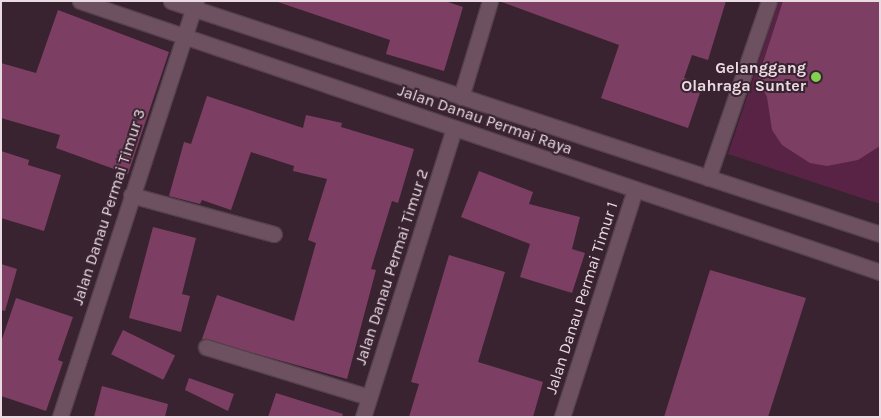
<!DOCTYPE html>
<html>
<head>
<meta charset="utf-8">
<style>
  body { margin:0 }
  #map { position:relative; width:881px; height:418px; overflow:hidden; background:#392330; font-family:Karla,sans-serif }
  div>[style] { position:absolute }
  .green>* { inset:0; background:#592345 }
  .building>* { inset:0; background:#7c3f63; transform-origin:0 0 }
  .roads { filter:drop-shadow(1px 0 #55404c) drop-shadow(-1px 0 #55404c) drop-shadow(0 1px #55404c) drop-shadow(0 -1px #55404c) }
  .minor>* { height:15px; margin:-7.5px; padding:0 7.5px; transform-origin:7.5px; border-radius:7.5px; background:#6d5161 }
  .dots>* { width:14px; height:14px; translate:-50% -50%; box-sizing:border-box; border:2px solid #392330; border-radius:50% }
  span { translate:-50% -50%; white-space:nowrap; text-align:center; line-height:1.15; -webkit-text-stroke:4px #392330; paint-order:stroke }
  .poi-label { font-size:16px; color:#eadbe2; font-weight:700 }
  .right { translate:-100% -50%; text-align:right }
  .street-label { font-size:16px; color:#eadbe2 }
  .frame { position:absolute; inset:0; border:2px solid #eadbe2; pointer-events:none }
</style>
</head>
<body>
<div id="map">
  <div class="green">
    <div style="clip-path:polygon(779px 1px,880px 1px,880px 204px,728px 154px)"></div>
  </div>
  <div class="building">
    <div style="clip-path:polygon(275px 1px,445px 1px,463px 7px,444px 71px,386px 54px,390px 40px)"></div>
    <div style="clip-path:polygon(499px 1px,726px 1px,708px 60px,692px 55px,684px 78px,703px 84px,688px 128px,601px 98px,619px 45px)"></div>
    <div style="clip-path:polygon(783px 1px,880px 1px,880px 146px,858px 160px,827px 166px,810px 163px,782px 145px,772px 130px,767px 97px,758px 78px)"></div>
    <div style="clip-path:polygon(58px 10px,169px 52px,128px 174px,56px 148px,60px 135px,1px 118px,1px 63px,36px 73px)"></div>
    <div style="clip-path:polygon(207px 96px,303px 128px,306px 115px,342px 123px,341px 127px,414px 149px,398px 203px,392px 201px,371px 269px,376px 270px,347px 379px,202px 339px,217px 295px,294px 321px,316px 243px,308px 240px,327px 179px,293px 171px,294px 166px,251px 152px,231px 210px,202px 200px,200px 204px,169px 196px,184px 142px,191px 144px)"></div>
    <div style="clip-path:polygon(1px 151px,29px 160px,28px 165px,61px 175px,44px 231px,1px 218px)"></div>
    <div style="clip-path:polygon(479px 171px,533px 192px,529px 204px,580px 217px,572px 249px,585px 253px,572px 293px,520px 277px,530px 244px,461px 217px)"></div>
    <div style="clip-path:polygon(153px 227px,196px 238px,182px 294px,190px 296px,181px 332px,129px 318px)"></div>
    <div style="clip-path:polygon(449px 255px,505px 272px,478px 362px,543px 382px,533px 417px,409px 417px,419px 384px,411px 382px)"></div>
    <div style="clip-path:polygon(1px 264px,17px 269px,5px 311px,1px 310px)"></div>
    <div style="clip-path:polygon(710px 270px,806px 298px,768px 417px,664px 417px)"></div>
    <div style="clip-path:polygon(16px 298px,73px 317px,58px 360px,63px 362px,46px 411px,1px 396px,1px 342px)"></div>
    <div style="left:123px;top:330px;width:58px;height:27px;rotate:26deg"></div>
    <div style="clip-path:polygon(189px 378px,234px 394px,228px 411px,185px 390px)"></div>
    <div style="clip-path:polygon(102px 386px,168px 404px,165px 417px,94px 417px)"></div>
    <div style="clip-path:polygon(276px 393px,343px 414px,342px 417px,268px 417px)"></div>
  </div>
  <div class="roads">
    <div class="minor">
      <div style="left:80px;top:1px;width:845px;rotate:18.71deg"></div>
      <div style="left:171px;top:1px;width:746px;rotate:18.19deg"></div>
      <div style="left:461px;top:97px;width:100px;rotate:-73.2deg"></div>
      <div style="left:708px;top:178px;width:187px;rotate:-71deg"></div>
      <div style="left:131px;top:195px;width:148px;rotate:15.3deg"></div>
      <div style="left:206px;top:347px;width:170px;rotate:17.1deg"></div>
      <div style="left:60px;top:417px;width:438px;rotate:-71.9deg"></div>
      <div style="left:363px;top:417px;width:303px;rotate:-72.5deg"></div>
      <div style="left:562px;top:417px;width:239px;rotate:-72.2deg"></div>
    </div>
  </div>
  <div class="dots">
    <div style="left:816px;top:77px;background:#83d04e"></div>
  </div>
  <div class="poi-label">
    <span class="right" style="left:806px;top:77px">Gelanggang<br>Olahraga Sunter</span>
  </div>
  <div class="street-label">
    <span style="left:485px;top:120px;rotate:19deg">Jalan Danau Permai Raya</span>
    <span style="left:109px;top:207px;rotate:-72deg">Jalan Danau Permai Timur 3</span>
    <span style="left:392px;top:267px;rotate:-72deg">Jalan Danau Permai Timur 2</span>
    <span style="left:582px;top:298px;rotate:-72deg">Jalan Danau Permai Timur 1</span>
  </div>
  <div class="frame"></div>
</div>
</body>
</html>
